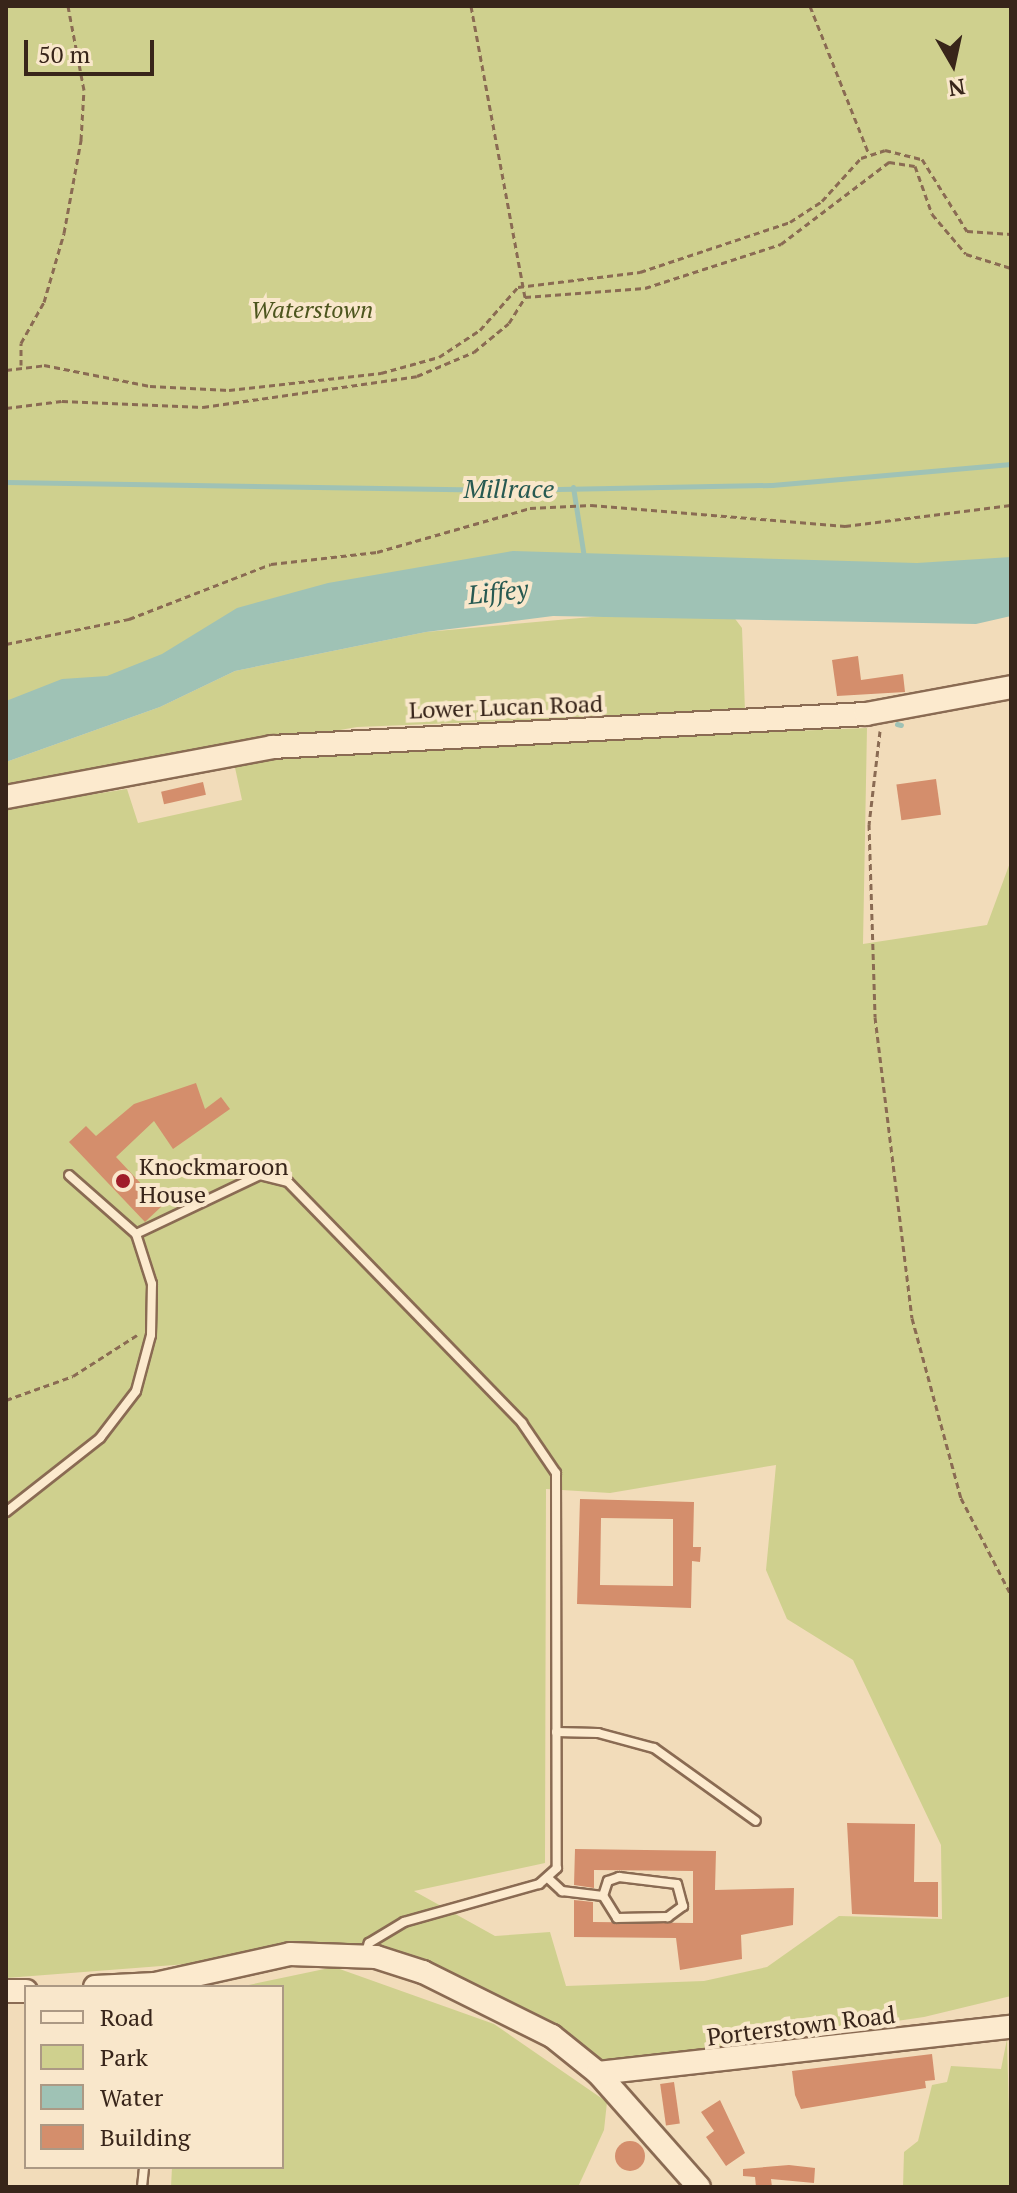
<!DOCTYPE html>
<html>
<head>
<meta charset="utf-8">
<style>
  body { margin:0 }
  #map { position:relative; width:1017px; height:2193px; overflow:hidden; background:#f2dcba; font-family:"PT Serif",serif }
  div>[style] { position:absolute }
  .green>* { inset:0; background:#cfd08e }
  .water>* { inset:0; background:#9fc2b5 }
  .stream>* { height:5px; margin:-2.5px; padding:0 2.5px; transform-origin:2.5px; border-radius:2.5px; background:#9fc2b5 }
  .building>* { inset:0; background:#d48e6c; transform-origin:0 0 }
  .round { border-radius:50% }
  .path>* { height:3px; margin-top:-1.5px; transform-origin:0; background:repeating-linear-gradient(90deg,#8a6b53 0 6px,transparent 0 10px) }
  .roads { filter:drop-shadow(2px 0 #8a6b53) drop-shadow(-2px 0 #8a6b53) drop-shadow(0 2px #8a6b53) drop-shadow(0 -2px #8a6b53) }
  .lane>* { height:8px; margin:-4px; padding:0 4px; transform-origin:4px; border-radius:4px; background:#fceace }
  .secondary>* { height:22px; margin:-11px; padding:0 11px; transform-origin:11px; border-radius:11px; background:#fceace }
  .dots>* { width:22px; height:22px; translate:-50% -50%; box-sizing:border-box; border:4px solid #f9e7cb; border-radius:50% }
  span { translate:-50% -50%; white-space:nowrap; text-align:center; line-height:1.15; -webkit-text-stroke:8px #f9e7cb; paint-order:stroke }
  .park-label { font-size:24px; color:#4d561e; font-style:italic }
  .street-label { font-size:24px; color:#38251a }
  .poi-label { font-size:24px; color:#38251a }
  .left { translate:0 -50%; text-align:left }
  .water-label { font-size:26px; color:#275951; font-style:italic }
  .frame { position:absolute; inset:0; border:8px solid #38251a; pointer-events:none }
  .legend { position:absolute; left:24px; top:1985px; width:260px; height:184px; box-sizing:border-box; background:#f9e7cb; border:2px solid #ac9984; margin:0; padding:10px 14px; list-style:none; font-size:24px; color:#38251a }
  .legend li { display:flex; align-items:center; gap:16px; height:40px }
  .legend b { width:40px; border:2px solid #ac9984 }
  .north { position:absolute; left:913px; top:24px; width:80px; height:80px; -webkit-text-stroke:6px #f9e7cb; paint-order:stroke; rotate:171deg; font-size:22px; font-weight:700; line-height:32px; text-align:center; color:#38251a }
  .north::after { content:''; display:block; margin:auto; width:28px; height:36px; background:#38251a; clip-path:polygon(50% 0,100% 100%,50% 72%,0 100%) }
  .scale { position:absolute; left:24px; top:40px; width:130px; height:36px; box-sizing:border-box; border:4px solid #38251a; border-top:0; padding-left:10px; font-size:24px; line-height:28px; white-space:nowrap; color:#38251a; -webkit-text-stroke:6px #f9e7cb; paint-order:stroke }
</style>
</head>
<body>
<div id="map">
  <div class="green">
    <div style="clip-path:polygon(6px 6px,1011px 6px,1011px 576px,588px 582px,6px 724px)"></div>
    <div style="clip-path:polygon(625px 614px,733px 616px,742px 628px,745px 711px,357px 727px,6px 788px,6px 762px,160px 707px,235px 671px,426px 632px)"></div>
    <div style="clip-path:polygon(evenodd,867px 728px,863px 944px,987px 925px,1011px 860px,1011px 1996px,924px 2017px,601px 2064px,426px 1964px,239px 1960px,6px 1978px,6px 808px,127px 789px,138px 823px,242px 800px,234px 763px,356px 749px,867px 728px,776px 1465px,766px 1570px,787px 1619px,853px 1660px,941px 1845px,942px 1919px,839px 1916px,767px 1967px,704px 1981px,566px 1986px,550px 1932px,495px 1936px,414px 1891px,545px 1863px,546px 1489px,610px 1493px,776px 1465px)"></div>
    <div style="clip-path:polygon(334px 1967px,494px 2024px,607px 2102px,604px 2130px,578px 2187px,171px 2187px,172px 2167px,282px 2167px,282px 1987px,239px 1987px)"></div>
    <div style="clip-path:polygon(1007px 2039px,1011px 2187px,903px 2187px,904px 2152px,918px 2141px,932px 2085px,947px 2082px,951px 2066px,1001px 2069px)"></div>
  </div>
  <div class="water">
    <div style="clip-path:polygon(513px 551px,917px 563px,1011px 557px,1011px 616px,976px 624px,553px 616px,426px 632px,235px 671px,160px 707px,6px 762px,6px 701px,62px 679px,107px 676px,162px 654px,237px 608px,328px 583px)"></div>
  </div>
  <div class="stream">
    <div style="left:6px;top:482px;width:502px;rotate:0.91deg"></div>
    <div style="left:508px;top:490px;width:264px;rotate:-1.1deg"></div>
    <div style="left:772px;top:485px;width:240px;rotate:-5deg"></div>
    <div style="left:573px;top:487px;width:71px;rotate:81.1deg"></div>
    <div style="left:897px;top:724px;width:4px;rotate:14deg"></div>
  </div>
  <div class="building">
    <div style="clip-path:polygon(858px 656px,861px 680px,903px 674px,905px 692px,837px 696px,832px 660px)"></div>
    <div style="left:936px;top:779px;width:36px;height:40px;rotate:82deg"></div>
    <div style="left:203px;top:782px;width:13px;height:43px;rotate:77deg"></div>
    <div style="clip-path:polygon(196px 1083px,205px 1109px,221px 1097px,230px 1109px,173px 1149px,154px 1121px,116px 1157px,162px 1206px,145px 1222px,69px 1142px,86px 1126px,96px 1136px,134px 1104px)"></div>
    <div style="clip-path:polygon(evenodd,580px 1499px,694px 1502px,693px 1547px,701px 1547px,700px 1562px,692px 1561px,691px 1608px,577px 1604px,580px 1499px,601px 1518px,673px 1519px,673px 1586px,600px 1585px,601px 1518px)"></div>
    <div style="clip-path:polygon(847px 1823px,915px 1824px,914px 1882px,938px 1882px,938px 1917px,852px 1914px)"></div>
    <div style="clip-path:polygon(575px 1849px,716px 1851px,715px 1890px,794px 1888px,793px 1925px,741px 1935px,742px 1959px,680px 1970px,676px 1938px,574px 1937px,574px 1900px,593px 1902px,593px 1922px,693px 1923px,693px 1871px,594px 1870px,594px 1888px,574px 1885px)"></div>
    <div style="clip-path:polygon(932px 2054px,935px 2080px,925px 2081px,926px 2088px,801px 2109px,795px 2095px,792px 2071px)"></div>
    <div style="left:674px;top:2082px;width:42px;height:14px;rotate:82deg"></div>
    <div style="clip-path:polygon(720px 2100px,745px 2153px,726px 2166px,706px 2137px,714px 2131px,701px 2112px)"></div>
    <div class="round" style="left:615px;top:2141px;width:30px;height:30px"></div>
    <div style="clip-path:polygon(789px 2165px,815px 2168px,814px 2183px,771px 2179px,772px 2187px,756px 2187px,755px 2177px,743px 2176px,743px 2169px)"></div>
  </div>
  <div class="path">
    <div style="left:471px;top:6px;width:296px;rotate:79.5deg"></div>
    <div style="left:810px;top:6px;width:159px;rotate:68.3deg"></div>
    <div style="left:21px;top:365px;width:22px;rotate:-90deg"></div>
    <div style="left:21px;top:343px;width:47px;rotate:-60.7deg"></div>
    <div style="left:44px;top:302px;width:72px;rotate:-73.8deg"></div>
    <div style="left:64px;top:233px;width:95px;rotate:-79.6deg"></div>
    <div style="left:81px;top:140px;width:50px;rotate:-86.6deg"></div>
    <div style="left:84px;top:90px;width:86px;rotate:-100.8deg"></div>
    <div style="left:6px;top:370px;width:38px;rotate:-7deg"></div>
    <div style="left:44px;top:365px;width:108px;rotate:11.2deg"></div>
    <div style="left:150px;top:386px;width:79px;rotate:2.9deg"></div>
    <div style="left:229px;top:390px;width:153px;rotate:-6.4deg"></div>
    <div style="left:381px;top:373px;width:60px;rotate:-15.4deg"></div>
    <div style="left:439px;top:357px;width:49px;rotate:-33.4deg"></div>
    <div style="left:480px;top:330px;width:57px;rotate:-48.5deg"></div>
    <div style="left:518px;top:287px;width:123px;rotate:-7deg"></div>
    <div style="left:640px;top:272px;width:158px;rotate:-18.4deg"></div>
    <div style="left:790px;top:222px;width:38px;rotate:-33deg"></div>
    <div style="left:822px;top:201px;width:58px;rotate:-47.8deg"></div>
    <div style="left:861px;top:158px;width:25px;rotate:-18deg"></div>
    <div style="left:885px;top:150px;width:38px;rotate:14deg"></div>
    <div style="left:922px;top:159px;width:85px;rotate:58deg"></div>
    <div style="left:967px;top:231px;width:44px;rotate:3.9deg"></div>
    <div style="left:6px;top:408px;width:56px;rotate:-7.1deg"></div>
    <div style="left:62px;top:401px;width:141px;rotate:2.4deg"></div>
    <div style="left:203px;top:407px;width:216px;rotate:-8.2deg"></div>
    <div style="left:417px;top:376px;width:62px;rotate:-22.8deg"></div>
    <div style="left:474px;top:352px;width:45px;rotate:-39.6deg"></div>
    <div style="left:509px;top:323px;width:31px;rotate:-58deg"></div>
    <div style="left:525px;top:297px;width:120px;rotate:-4.3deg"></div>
    <div style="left:645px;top:288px;width:143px;rotate:-17.9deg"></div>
    <div style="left:781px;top:244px;width:136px;rotate:-37.2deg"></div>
    <div style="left:889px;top:162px;width:26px;rotate:9deg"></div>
    <div style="left:915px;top:166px;width:51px;rotate:70.5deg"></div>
    <div style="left:932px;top:214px;width:52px;rotate:49.6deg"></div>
    <div style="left:966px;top:254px;width:47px;rotate:17.3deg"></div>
    <div style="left:6px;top:644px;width:126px;rotate:-11.5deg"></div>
    <div style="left:129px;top:619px;width:152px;rotate:-21.2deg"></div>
    <div style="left:271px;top:564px;width:107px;rotate:-6.5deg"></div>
    <div style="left:377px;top:552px;width:159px;rotate:-16deg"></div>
    <div style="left:530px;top:508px;width:61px;rotate:-2.8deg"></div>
    <div style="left:591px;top:505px;width:255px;rotate:4.7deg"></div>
    <div style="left:845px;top:526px;width:167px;rotate:-7.2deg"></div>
    <div style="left:880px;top:731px;width:94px;rotate:96.7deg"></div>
    <div style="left:869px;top:824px;width:193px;rotate:88.2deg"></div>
    <div style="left:875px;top:1017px;width:303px;rotate:83deg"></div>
    <div style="left:912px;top:1318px;width:187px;rotate:74.8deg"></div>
    <div style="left:961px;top:1498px;width:109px;rotate:62.7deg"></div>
    <div style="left:6px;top:1400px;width:71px;rotate:-19.7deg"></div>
    <div style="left:73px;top:1376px;width:76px;rotate:-32.6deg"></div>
  </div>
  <div class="roads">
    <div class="lane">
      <div style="left:136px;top:1234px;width:137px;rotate:-25.4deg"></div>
      <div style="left:260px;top:1175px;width:29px;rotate:14deg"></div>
      <div style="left:288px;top:1182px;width:336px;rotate:45.8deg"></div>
      <div style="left:522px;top:1423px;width:60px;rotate:55.8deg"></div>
      <div style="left:556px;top:1473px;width:395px;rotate:89.9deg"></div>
      <div style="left:557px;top:1868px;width:24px;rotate:138deg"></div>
      <div style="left:539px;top:1884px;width:140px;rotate:164.3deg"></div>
      <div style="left:404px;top:1922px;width:41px;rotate:149deg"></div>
      <div style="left:369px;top:1943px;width:14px;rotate:111deg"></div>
      <div style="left:6px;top:1512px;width:120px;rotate:-38.2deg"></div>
      <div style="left:100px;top:1438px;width:59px;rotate:-52.5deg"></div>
      <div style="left:136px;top:1391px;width:58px;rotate:-75deg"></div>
      <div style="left:151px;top:1335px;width:51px;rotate:-88.9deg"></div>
      <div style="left:152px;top:1284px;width:52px;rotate:-107.7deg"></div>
      <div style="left:136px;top:1234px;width:89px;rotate:-138.6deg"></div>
      <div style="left:556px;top:1732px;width:42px;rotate:1.4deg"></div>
      <div style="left:598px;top:1733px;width:58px;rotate:15deg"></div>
      <div style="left:654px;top:1748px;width:125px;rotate:35.6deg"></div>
      <div style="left:619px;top:1877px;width:58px;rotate:6.9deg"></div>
      <div style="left:677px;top:1884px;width:23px;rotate:75deg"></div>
      <div style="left:683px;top:1906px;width:19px;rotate:144deg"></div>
      <div style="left:668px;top:1917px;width:51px;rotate:178.9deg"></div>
      <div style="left:617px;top:1918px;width:26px;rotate:-122deg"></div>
      <div style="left:603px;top:1896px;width:16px;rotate:-72deg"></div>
      <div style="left:608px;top:1881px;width:12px;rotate:-20deg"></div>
      <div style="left:549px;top:1879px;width:18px;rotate:43deg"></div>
      <div style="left:562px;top:1891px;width:41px;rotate:7deg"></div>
      <div style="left:142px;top:2187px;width:20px;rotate:-84deg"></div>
    </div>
    <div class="secondary">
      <div style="left:6px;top:797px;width:271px;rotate:-10.6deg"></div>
      <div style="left:272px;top:747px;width:595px;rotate:-3.18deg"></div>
      <div style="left:866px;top:714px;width:147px;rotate:-10.5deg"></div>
      <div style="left:95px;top:1987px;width:60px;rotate:-2.9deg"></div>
      <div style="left:155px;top:1984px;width:138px;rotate:-12.5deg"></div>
      <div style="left:290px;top:1954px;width:86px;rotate:2deg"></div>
      <div style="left:376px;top:1957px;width:49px;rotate:17.7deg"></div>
      <div style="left:423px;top:1972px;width:144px;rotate:26.4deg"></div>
      <div style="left:552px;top:2036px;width:59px;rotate:38.8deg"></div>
      <div style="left:598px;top:2073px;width:152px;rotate:48.5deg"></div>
      <div style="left:6px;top:1991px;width:20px"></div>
      <div style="left:598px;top:2073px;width:416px;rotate:-6.4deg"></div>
    </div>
  </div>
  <div class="dots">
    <div style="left:123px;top:1181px;background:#9f1d2a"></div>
  </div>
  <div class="park-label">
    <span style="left:312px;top:310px">Waterstown</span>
  </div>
  <div class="street-label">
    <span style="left:506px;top:707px;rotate:-2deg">Lower Lucan Road</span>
    <span style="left:801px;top:2026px;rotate:-7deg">Porterstown Road</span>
  </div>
  <div class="poi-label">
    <span class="left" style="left:139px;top:1181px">Knockmaroon<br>House</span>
  </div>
  <div class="water-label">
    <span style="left:509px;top:489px">Millrace</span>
    <span style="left:498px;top:592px;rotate:-6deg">Liffey</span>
  </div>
  <div class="frame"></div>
  <ul class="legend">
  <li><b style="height:10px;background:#fceace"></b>Road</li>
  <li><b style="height:22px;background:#cfd08e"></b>Park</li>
  <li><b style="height:22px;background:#9fc2b5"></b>Water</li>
  <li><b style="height:22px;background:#d48e6c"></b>Building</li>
  </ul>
  <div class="north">N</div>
  <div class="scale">50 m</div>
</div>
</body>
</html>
